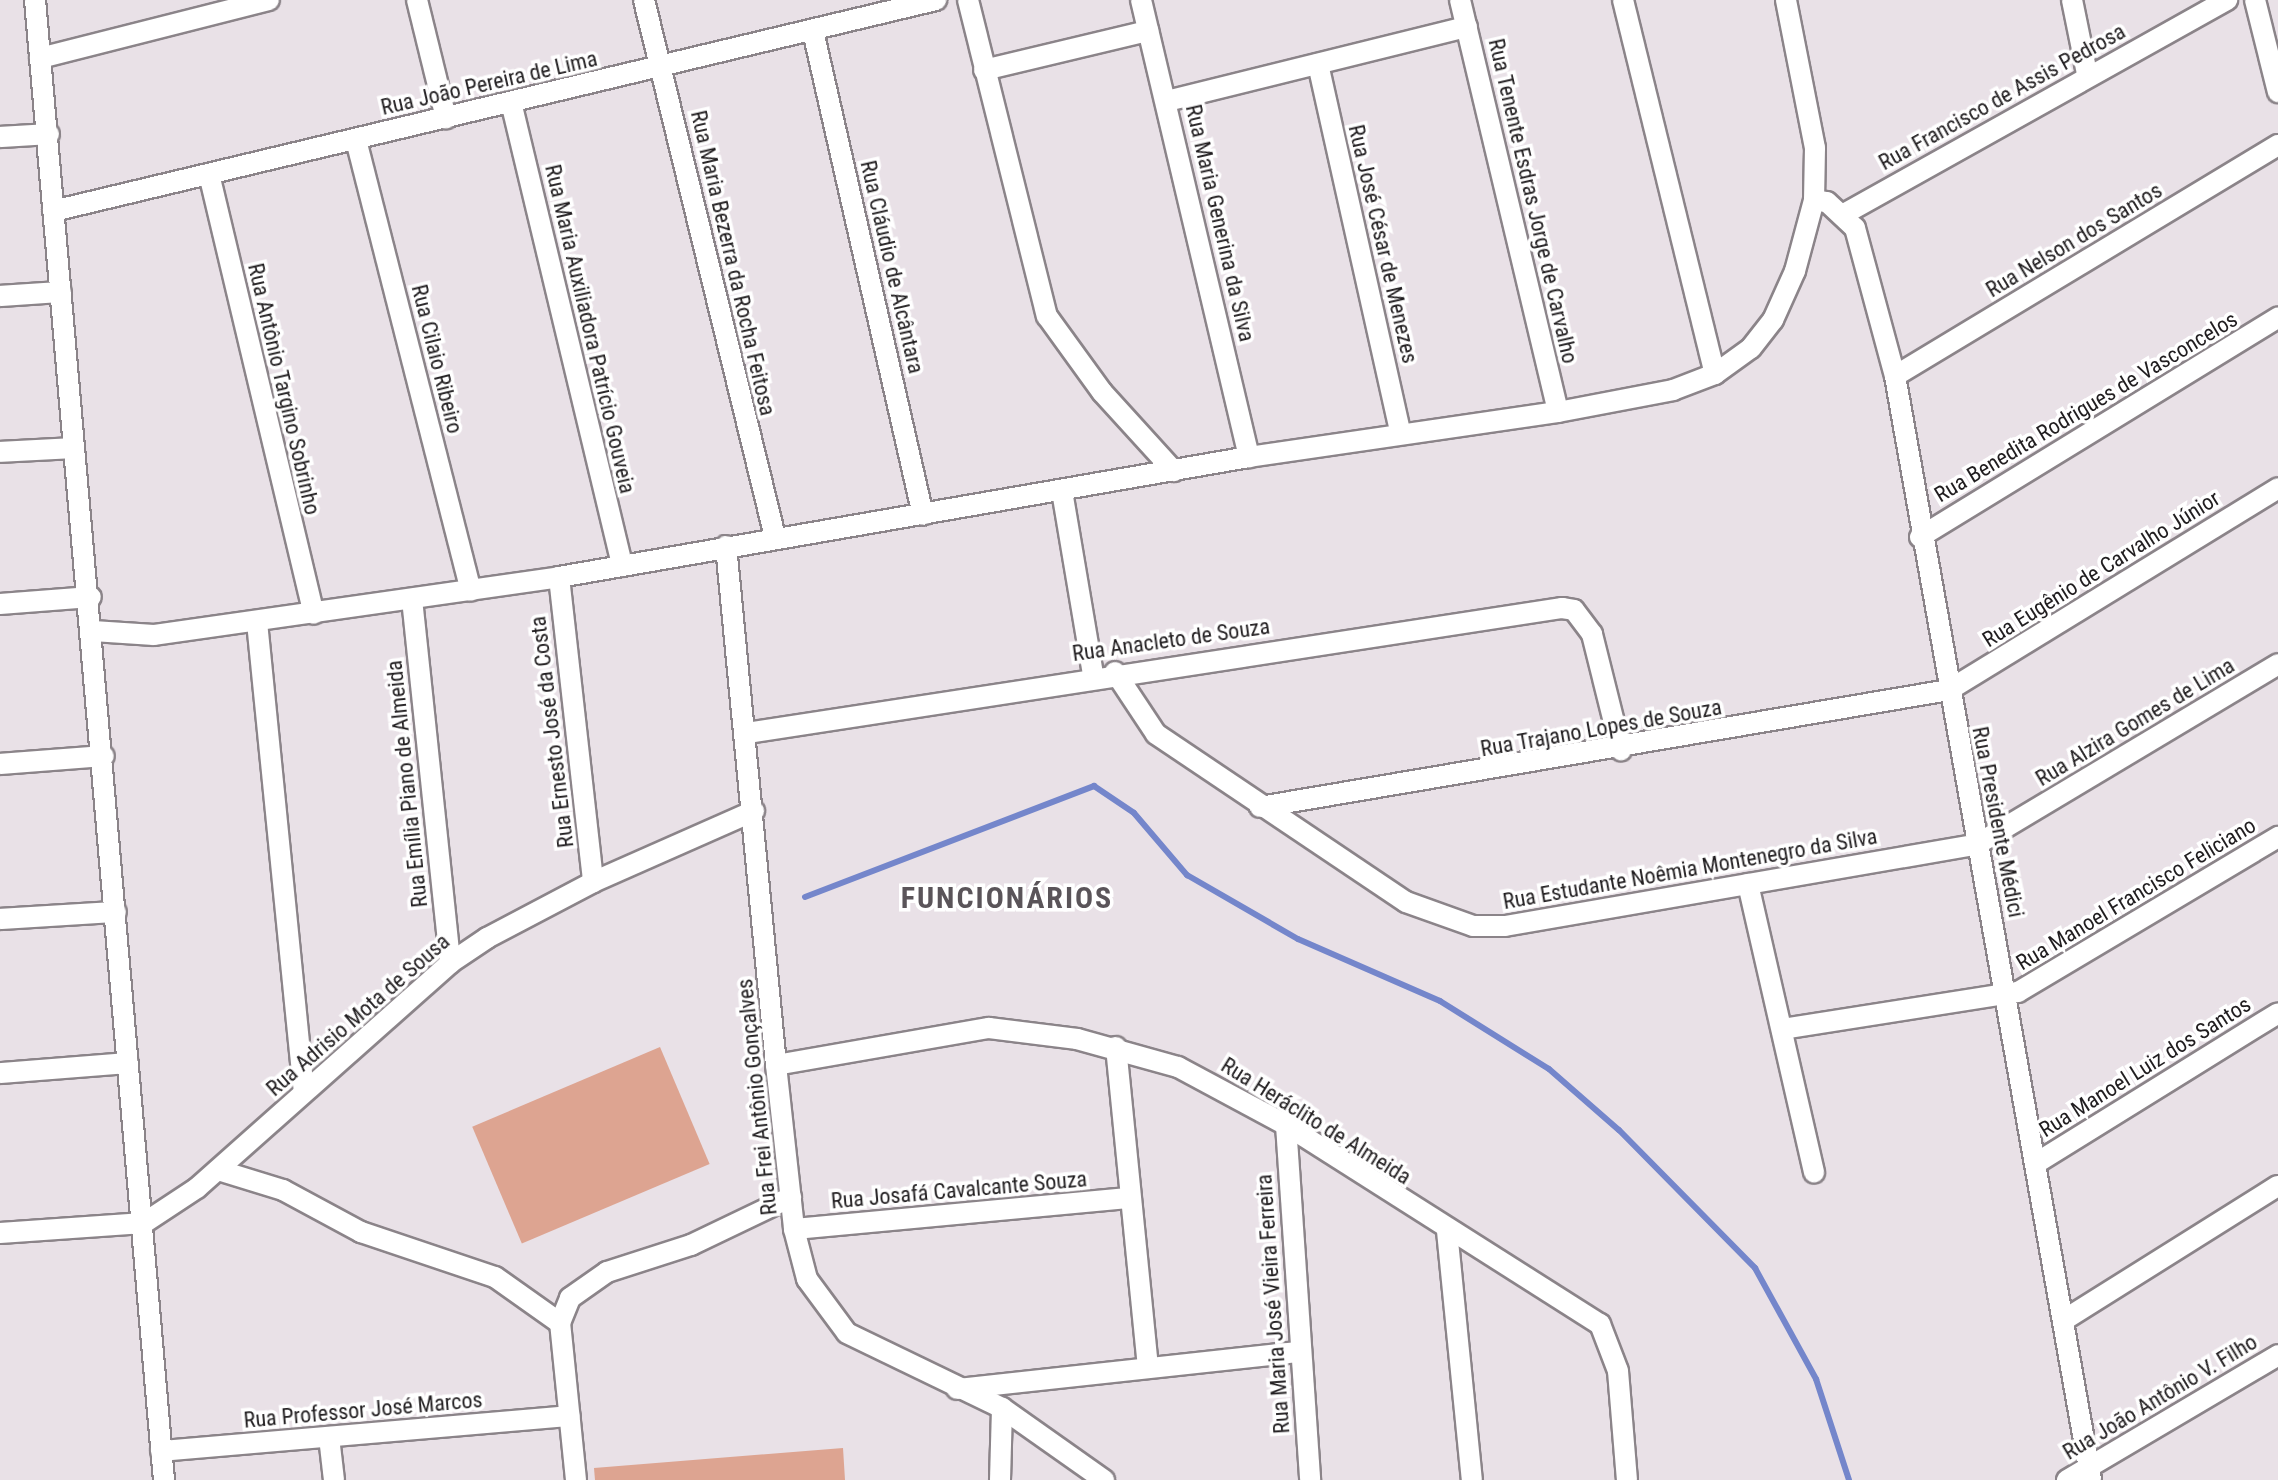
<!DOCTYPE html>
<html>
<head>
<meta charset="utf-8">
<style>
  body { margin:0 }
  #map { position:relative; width:2278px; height:1480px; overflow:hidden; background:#e9e1e7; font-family:"Roboto Condensed",sans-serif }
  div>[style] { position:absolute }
  .green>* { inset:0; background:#dda491; transform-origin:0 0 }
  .stream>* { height:6px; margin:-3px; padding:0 3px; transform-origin:3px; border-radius:3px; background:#7486cb }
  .roads { filter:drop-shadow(2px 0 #8b8489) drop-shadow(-2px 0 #8b8489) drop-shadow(0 2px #8b8489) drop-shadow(0 -2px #8b8489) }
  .minor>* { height:20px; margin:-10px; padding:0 10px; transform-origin:10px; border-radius:10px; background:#fff }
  span { translate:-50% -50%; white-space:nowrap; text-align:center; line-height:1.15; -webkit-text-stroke:7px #fff; paint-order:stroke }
  .street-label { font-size:22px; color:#201d1f }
  .district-label { font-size:30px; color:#5a5459; font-weight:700; letter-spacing:2px }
</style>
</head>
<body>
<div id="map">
  <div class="green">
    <div style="left:660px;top:1047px;width:127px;height:204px;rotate:67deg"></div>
    <div style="clip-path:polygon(843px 1448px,845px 1480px,595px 1480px,594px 1468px)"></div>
  </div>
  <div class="stream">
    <div style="left:805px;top:897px;width:310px;rotate:-21deg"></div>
    <div style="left:1094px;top:786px;width:48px;rotate:34deg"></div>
    <div style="left:1134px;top:813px;width:82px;rotate:49.5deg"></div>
    <div style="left:1187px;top:875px;width:128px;rotate:30deg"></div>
    <div style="left:1298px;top:939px;width:155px;rotate:23.6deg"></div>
    <div style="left:1440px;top:1001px;width:128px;rotate:32deg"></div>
    <div style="left:1549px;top:1069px;width:93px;rotate:41.1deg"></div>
    <div style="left:1619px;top:1130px;width:194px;rotate:45.4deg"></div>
    <div style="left:1755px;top:1268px;width:127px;rotate:61.2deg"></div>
    <div style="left:1816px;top:1379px;width:106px;rotate:71.9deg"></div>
  </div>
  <div class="roads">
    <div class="minor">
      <div style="left:35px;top:0;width:1486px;rotate:85.02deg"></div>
      <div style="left:417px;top:0;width:122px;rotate:76.2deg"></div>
      <div style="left:644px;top:0;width:553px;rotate:76.29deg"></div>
      <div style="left:968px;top:0;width:326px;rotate:76deg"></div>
      <div style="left:1047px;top:316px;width:94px;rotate:54.1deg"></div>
      <div style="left:1102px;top:392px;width:107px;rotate:47.7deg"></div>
      <div style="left:1141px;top:0;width:470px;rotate:76.7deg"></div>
      <div style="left:1460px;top:0;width:423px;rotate:76.6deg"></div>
      <div style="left:1623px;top:0;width:385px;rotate:76.2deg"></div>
      <div style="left:2072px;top:0;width:76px;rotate:78.5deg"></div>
      <div style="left:2255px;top:0;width:95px;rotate:76deg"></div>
      <div style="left:813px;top:31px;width:496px;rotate:77.2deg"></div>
      <div style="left:40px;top:58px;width:236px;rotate:-14.2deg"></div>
      <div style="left:1318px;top:64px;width:379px;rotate:77.4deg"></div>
      <div style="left:984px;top:70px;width:169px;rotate:-13.4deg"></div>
      <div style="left:1167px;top:101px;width:309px;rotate:-13.9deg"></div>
      <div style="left:511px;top:102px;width:477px;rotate:76.5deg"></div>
      <div style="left:0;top:137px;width:49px;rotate:-3.5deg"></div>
      <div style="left:356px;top:140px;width:465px;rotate:75.7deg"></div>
      <div style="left:209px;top:174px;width:452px;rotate:76.6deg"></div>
      <div style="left:1814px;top:200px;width:13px;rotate:9deg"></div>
      <div style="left:1827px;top:202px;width:38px;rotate:43deg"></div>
      <div style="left:1855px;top:228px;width:153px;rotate:74.9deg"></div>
      <div style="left:1895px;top:376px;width:1121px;rotate:79.93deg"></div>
      <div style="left:53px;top:211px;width:908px;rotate:-13.44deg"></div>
      <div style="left:1844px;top:214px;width:439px;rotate:-29.2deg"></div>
      <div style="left:0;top:296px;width:61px;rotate:-3.8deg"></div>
      <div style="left:1895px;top:376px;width:447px;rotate:-31.1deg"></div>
      <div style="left:0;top:452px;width:74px;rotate:-3.1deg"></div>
      <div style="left:1062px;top:491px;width:187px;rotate:80.4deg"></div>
      <div style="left:1920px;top:537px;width:420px;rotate:-31.5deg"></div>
      <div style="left:726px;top:546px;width:521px;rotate:84.5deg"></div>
      <div style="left:776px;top:1065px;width:165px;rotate:83.7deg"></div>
      <div style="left:794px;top:1229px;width:52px;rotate:75.4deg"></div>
      <div style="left:807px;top:1279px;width:67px;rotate:53.5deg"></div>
      <div style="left:847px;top:1333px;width:172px;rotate:25.8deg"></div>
      <div style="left:1002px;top:1408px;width:125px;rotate:35.2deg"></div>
      <div style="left:559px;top:577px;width:307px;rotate:83.6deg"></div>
      <div style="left:412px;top:599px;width:366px;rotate:84deg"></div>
      <div style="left:0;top:604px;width:91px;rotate:-4.4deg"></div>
      <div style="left:257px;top:622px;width:472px;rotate:84.3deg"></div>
      <div style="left:93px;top:631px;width:61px;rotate:3.8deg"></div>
      <div style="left:154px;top:635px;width:409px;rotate:-8.1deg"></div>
      <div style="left:559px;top:577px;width:700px;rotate:-9.87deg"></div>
      <div style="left:1249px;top:457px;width:312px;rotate:-8.3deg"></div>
      <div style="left:1558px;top:412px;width:117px;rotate:-10.8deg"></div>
      <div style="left:1673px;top:390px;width:45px;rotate:-20.9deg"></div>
      <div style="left:1715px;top:374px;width:44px;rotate:-35.8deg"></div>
      <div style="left:1751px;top:348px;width:36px;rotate:-52deg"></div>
      <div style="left:1773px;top:320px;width:54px;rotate:-65.8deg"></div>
      <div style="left:1795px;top:271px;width:73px;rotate:-75deg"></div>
      <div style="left:1814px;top:200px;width:52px;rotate:-88.9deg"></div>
      <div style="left:1815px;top:148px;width:151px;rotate:-101.1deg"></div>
      <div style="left:1115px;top:672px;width:74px;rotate:56.5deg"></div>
      <div style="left:1156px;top:734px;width:301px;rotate:33.9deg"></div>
      <div style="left:1406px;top:902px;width:71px;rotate:19.7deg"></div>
      <div style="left:1473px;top:926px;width:32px"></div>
      <div style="left:1505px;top:926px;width:478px;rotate:-9.8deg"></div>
      <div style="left:1976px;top:845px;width:352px;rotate:-30.9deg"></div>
      <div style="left:747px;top:733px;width:825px;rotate:-8.72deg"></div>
      <div style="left:1562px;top:608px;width:12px;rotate:9deg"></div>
      <div style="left:1574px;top:610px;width:30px;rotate:53deg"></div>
      <div style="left:1592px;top:634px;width:120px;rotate:76deg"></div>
      <div style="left:0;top:764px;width:104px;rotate:-4.4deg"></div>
      <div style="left:1260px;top:807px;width:699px;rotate:-9.64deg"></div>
      <div style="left:1949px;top:690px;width:386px;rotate:-31.5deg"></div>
      <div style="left:1748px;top:884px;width:296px;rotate:77.1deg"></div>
      <div style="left:0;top:919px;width:116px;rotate:-3.5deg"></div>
      <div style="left:1782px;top:1029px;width:239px;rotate:-8.9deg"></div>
      <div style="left:2018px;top:992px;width:303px;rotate:-30.8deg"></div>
      <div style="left:1116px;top:1047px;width:322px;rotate:84.3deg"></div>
      <div style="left:776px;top:1065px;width:216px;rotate:-9.9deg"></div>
      <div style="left:989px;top:1028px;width:89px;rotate:7.1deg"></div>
      <div style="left:1077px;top:1039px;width:105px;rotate:15.5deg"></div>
      <div style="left:1178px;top:1067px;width:123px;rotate:28.2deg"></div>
      <div style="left:1286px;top:1125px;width:372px;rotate:32.4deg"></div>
      <div style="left:1600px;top:1324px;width:50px;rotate:69deg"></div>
      <div style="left:1618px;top:1371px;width:109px;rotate:85.3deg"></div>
      <div style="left:0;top:1073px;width:128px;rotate:-4.5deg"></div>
      <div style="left:1286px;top:1125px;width:356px;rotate:86.1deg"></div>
      <div style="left:2038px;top:1162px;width:282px;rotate:-31.8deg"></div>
      <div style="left:218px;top:1170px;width:68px;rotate:17.1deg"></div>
      <div style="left:283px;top:1190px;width:89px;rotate:28.3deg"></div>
      <div style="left:361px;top:1232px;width:141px;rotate:18.6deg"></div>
      <div style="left:495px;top:1277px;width:80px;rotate:35.3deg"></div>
      <div style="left:794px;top:1229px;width:336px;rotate:-5.3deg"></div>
      <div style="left:1447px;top:1231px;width:250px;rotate:84.3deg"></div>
      <div style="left:0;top:1233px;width:144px;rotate:-4deg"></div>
      <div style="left:144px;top:1223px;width:64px;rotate:-33.4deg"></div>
      <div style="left:197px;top:1188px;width:339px;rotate:-41.6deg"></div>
      <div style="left:450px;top:963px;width:45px;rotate:-34deg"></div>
      <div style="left:487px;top:938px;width:120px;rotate:-27.8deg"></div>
      <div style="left:593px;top:882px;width:176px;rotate:-23.8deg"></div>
      <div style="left:2064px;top:1320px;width:252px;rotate:-32.1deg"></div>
      <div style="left:957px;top:1389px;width:344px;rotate:-6.2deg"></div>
      <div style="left:329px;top:1437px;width:43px;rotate:83.4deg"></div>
      <div style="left:161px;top:1451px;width:410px;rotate:-4.9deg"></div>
      <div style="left:576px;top:1480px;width:158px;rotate:-95.8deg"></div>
      <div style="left:560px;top:1323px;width:27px;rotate:-68deg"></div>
      <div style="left:570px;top:1298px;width:45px;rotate:-35.1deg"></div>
      <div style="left:607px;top:1272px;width:88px;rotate:-17.8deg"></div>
      <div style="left:691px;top:1245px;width:111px;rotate:-25.6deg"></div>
      <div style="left:1000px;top:1480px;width:72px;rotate:-88.4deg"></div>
      <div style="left:2067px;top:1480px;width:245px;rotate:-30.6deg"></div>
    </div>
  </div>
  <div class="street-label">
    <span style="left:489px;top:83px;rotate:-13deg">Rua João Pereira de Lima</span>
    <span style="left:2002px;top:97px;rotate:-29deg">Rua Francisco de Assis Pedrosa</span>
    <span style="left:1533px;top:201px;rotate:77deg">Rua Tenente Esdras Jorge de Carvalho</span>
    <span style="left:1220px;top:223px;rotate:77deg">Rua Maria Generina da Silva</span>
    <span style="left:2074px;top:240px;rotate:-31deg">Rua Nelson dos Santos</span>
    <span style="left:1383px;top:244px;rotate:77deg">Rua José César de Menezes</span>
    <span style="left:733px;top:263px;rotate:77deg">Rua Maria Bezerra da Rocha Feitosa</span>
    <span style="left:892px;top:267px;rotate:77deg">Rua Cláudio de Alcântara</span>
    <span style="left:590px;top:329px;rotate:77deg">Rua Maria Auxiliadora Patrício Gouveia</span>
    <span style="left:437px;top:359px;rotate:76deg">Rua Cilaio Ribeiro</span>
    <span style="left:284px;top:389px;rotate:77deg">Rua Antônio Targino Sobrinho</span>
    <span style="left:2086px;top:407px;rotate:-31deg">Rua Benedita Rodrigues de Vasconcelos</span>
    <span style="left:2101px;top:569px;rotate:-32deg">Rua Eugênio de Carvalho Júnior</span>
    <span style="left:1171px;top:640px;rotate:-8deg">Rua Anacleto de Souza</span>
    <span style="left:2135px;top:722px;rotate:-31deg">Rua Alzira Gomes de Lima</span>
    <span style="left:1601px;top:728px;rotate:-10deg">Rua Trajano Lopes de Souza</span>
    <span style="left:552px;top:732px;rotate:-97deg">Rua Ernesto José da Costa</span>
    <span style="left:407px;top:784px;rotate:-96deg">Rua Emília Piano de Almeida</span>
    <span style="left:1998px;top:822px;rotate:79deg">Rua Presidente Médici</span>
    <span style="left:1690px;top:869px;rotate:-10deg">Rua Estudante Noêmia Montenegro da Silva</span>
    <span style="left:2136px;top:894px;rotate:-31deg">Rua Manoel Francisco Feliciano</span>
    <span style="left:358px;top:1015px;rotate:-41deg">Rua Adrisio Mota de Sousa</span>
    <span style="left:2145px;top:1067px;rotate:-32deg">Rua Manoel Luiz dos Santos</span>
    <span style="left:757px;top:1097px;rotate:-96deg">Rua Frei Antônio Gonçalves</span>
    <span style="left:1316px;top:1121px;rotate:32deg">Rua Heráclito de Almeida</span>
    <span style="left:959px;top:1190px;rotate:-5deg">Rua Josafá Cavalcante Souza</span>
    <span style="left:1273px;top:1304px;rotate:-94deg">Rua Maria José Vieira Ferreira</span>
    <span style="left:2160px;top:1397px;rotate:-31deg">Rua João Antônio V. Filho</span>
    <span style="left:363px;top:1410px;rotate:-5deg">Rua Professor José Marcos</span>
  </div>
  <div class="district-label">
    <span style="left:1007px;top:898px">FUNCIONÁRIOS</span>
  </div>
</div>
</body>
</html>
